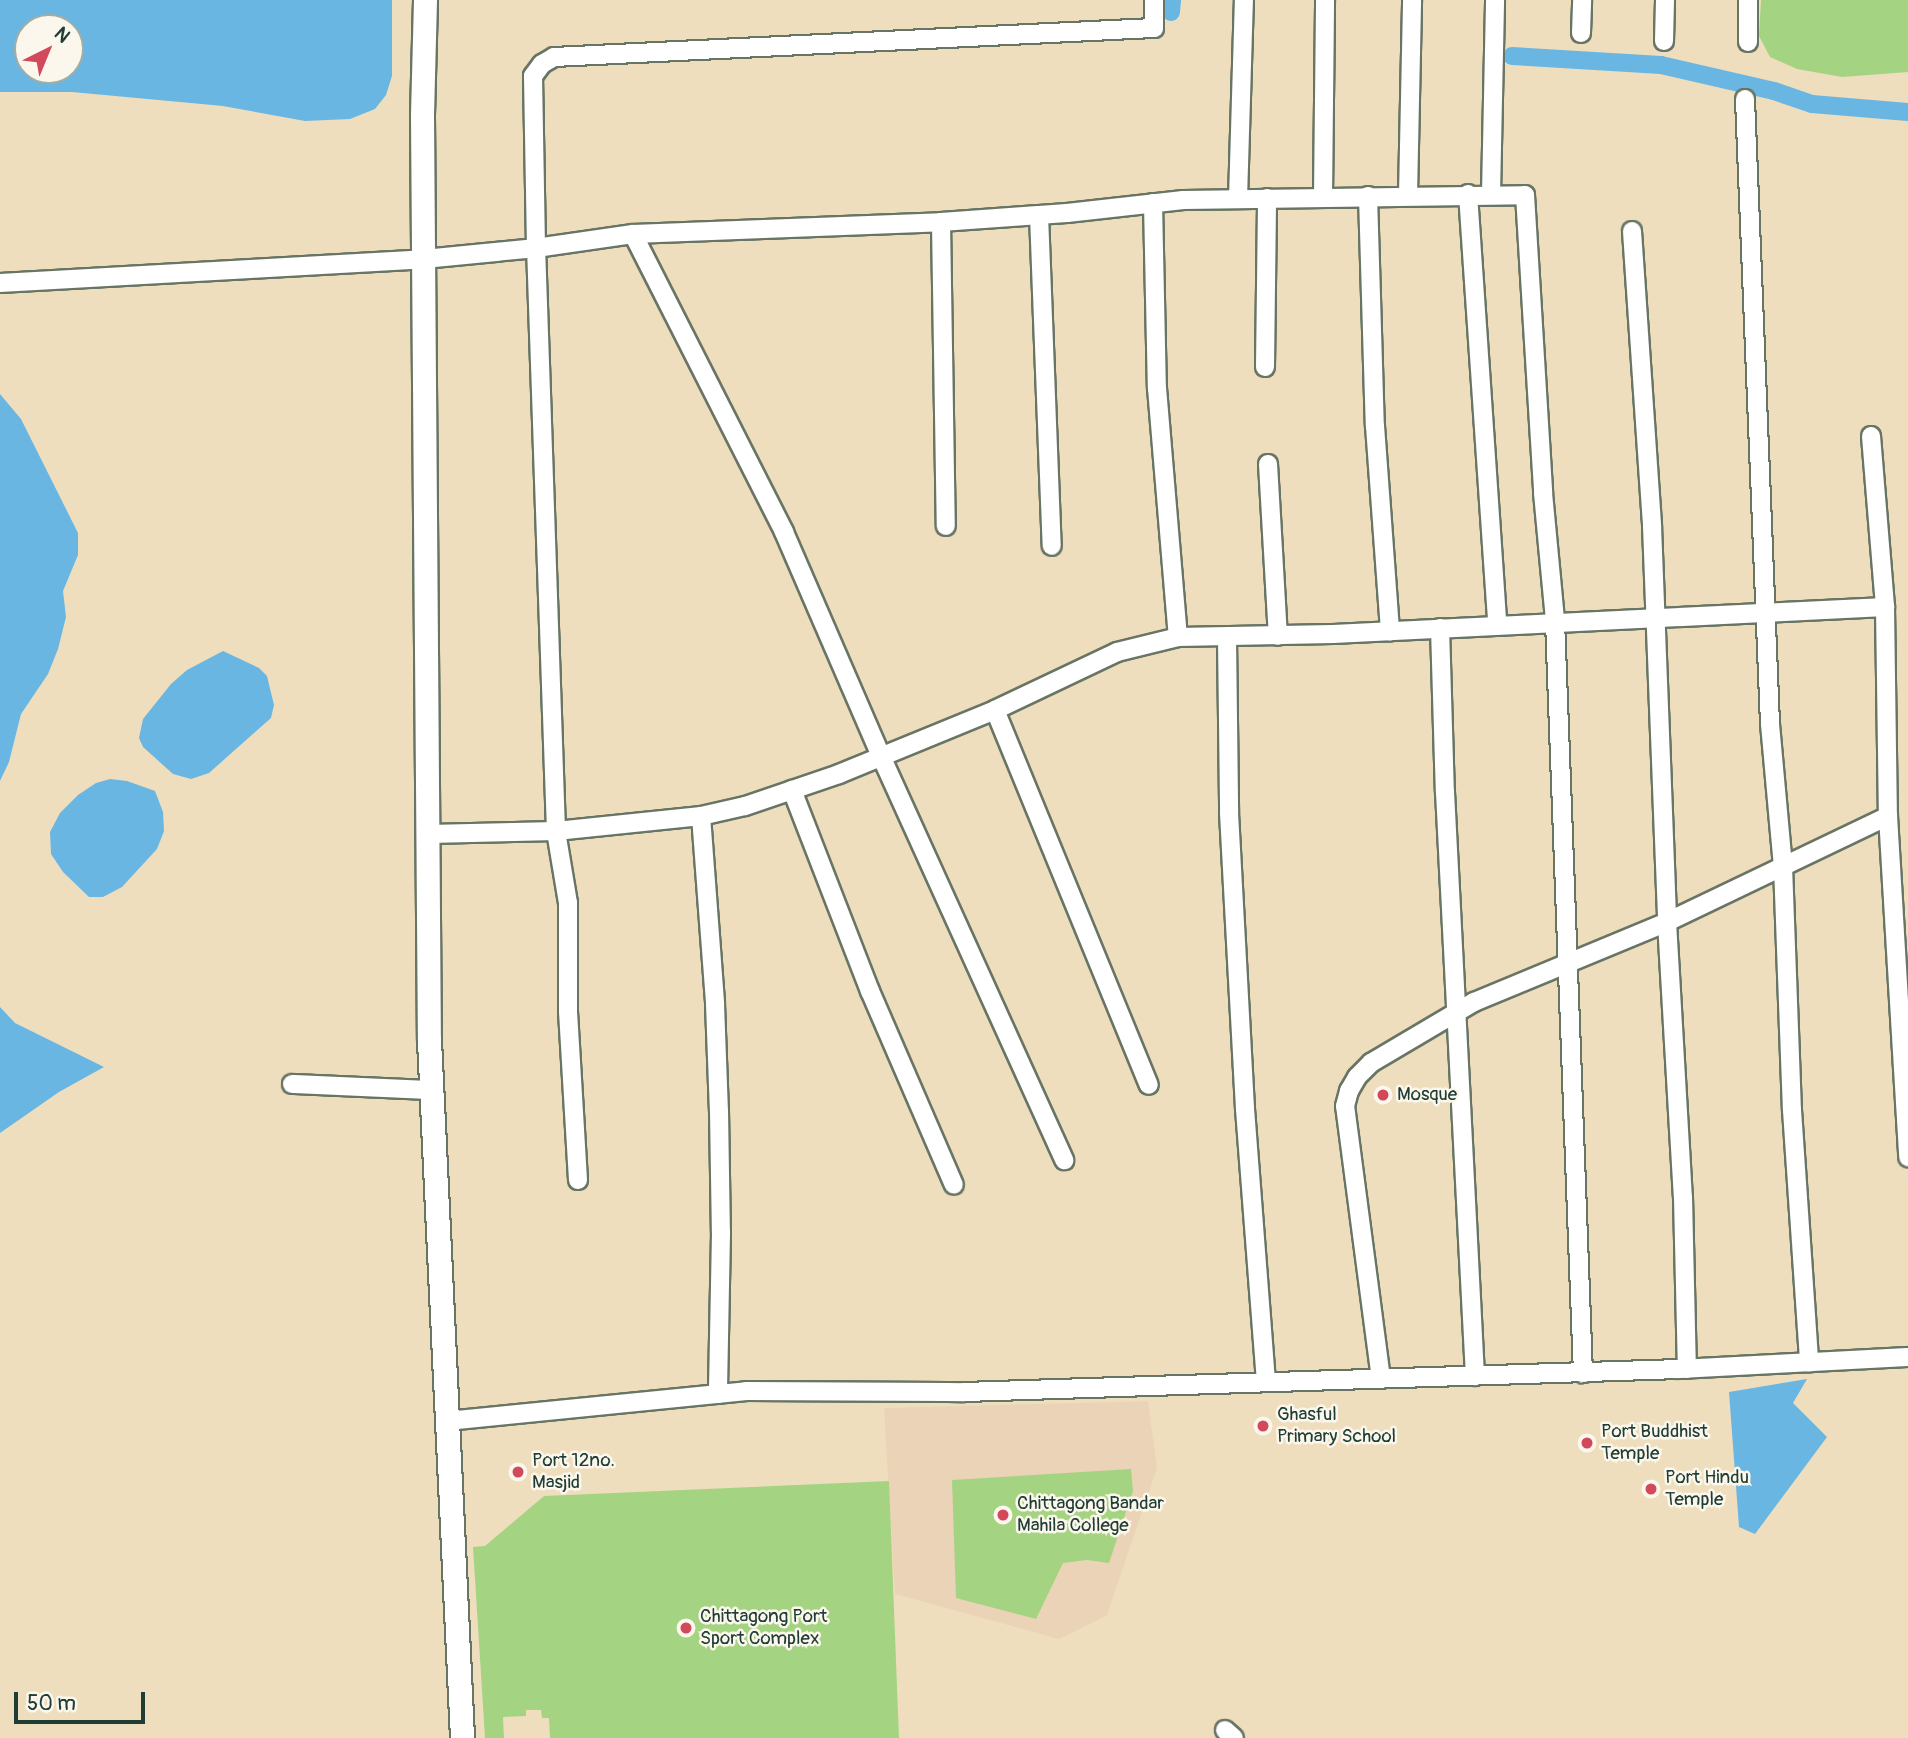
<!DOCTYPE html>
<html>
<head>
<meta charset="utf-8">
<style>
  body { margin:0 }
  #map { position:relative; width:1908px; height:1738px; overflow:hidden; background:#efdebd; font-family:Pangolin,sans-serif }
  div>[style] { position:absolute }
  .built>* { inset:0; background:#ebd3b8 }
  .green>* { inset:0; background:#a4d482 }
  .water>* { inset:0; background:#6ab6e3 }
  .canal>* { height:18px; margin:-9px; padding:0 9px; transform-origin:9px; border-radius:9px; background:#6ab6e3 }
  .roads { filter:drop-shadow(2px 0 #687564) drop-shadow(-2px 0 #687564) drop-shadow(0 2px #687564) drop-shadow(0 -2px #687564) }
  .minor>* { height:18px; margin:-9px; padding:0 9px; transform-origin:9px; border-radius:9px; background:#fff }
  .tertiary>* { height:23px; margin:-11.5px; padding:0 11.5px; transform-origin:11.5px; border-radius:11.5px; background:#fff }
  .dots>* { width:19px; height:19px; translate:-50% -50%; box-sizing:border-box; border:4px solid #fbf7ec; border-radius:50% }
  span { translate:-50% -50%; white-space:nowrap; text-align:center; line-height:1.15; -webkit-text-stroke:5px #fbf7ec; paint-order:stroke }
  .poi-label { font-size:19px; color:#1f3d34 }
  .left { translate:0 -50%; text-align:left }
  .north { position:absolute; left:14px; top:14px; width:70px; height:70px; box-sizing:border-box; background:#fbf7ec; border:2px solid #a3ada2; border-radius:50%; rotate:43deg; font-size:19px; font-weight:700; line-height:28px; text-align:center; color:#1f3d34 }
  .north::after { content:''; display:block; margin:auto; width:24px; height:32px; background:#d1495b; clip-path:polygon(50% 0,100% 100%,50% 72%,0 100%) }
  .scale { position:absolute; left:14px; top:1692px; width:131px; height:32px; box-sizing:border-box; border:4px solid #1f3d34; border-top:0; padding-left:9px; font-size:21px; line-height:24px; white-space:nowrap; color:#1f3d34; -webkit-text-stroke:5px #fbf7ec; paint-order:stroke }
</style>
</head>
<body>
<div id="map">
  <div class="built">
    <div style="clip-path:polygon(1148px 1401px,1157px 1468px,1107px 1615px,1059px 1639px,895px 1594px,884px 1408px)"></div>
  </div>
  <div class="green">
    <div style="clip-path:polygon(1761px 0,1908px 0,1908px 72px,1842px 77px,1797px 69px,1770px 57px,1759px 36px)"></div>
    <div style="clip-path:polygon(1131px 1469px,1133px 1491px,1109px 1563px,1087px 1560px,1063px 1563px,1036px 1619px,956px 1598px,952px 1480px)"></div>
    <div style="clip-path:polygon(889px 1481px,899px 1738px,550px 1738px,549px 1718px,542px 1718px,541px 1710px,526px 1710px,526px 1716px,503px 1717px,504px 1738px,485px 1738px,473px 1547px,485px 1546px,544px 1496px)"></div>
  </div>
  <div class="water">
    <div style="clip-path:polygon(evenodd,0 0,392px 0,392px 76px,386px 95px,375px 109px,350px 119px,305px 121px,223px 106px,72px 92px,0 92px,0 0,28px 28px,70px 28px,70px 70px,28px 70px,28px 28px)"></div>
    <div style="clip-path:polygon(0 394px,21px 419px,78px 533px,78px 555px,63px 591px,66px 617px,58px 649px,48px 674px,21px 714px,9px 762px,0 781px)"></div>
    <div style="clip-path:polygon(223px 651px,259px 668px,267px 676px,274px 705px,271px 718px,209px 773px,191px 779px,173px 774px,143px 747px,139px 738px,143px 719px,171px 684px,187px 670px)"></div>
    <div style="clip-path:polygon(110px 779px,127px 781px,155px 791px,163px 812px,164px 831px,157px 849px,122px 887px,103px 897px,89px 897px,63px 872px,51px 854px,50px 832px,60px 813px,78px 795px,96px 783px)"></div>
    <div style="clip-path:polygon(0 1007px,15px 1023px,104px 1067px,59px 1092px,0 1133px)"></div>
    <div style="clip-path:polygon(1807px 1379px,1793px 1403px,1827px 1437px,1755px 1534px,1739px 1527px,1729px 1392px)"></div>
  </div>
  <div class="canal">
    <div style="left:1171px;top:12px;width:12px;rotate:-85deg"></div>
    <div style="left:1512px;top:56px;width:149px;rotate:3.5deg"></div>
    <div style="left:1661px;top:65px;width:116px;rotate:13deg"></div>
    <div style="left:1774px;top:91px;width:40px;rotate:18.9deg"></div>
    <div style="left:1812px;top:104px;width:96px;rotate:4.8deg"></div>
  </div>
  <div class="roads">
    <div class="minor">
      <div style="left:1581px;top:33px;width:33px;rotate:-88deg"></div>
      <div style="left:1664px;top:41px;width:41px;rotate:-88.6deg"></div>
      <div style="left:1748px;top:42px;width:42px;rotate:-90deg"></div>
      <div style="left:1745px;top:99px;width:625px;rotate:87.71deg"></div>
      <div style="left:1770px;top:724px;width:143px;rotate:84.8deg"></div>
      <div style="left:1783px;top:866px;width:244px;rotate:87.9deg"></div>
      <div style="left:1792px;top:1110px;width:253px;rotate:86.1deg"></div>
      <div style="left:1468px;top:194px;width:431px;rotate:86.1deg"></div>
      <div style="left:1491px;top:194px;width:194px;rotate:-88.8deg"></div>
      <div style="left:1408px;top:195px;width:195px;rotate:-88.8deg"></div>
      <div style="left:1368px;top:196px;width:230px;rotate:88.3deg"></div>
      <div style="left:1375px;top:426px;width:206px;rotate:85.8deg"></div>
      <div style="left:1323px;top:197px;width:197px;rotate:-89.4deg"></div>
      <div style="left:1238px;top:199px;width:199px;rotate:-88.3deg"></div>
      <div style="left:1153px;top:203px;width:185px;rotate:88.8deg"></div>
      <div style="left:1157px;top:388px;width:250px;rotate:85.2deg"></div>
      <div style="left:1039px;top:215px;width:331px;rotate:87.8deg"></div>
      <div style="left:941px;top:222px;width:304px;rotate:89.1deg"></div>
      <div style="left:1632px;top:231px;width:296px;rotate:86.1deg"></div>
      <div style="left:1652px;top:526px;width:396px;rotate:87.8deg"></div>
      <div style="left:1667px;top:922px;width:275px;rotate:86.7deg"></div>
      <div style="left:1683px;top:1197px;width:172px;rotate:88.7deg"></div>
      <div style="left:633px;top:234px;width:334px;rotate:63.1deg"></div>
      <div style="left:784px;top:532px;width:244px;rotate:66.6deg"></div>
      <div style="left:881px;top:756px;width:444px;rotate:65.6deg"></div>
      <div style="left:0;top:283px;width:425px;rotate:-3.2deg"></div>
      <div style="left:424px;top:259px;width:113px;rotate:-5.6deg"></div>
      <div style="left:536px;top:248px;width:98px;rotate:-8.2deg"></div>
      <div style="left:633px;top:234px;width:308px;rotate:-2.2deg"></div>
      <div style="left:941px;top:222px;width:126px;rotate:-4.1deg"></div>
      <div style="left:1067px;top:213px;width:117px;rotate:-6.4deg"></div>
      <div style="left:1183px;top:200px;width:342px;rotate:-0.8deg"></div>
      <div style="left:1525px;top:195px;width:299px;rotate:86.5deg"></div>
      <div style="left:1543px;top:493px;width:129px;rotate:84.6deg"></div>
      <div style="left:1555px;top:621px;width:753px;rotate:87.87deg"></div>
      <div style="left:1265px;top:367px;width:169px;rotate:-89.3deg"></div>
      <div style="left:1871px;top:436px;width:172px;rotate:85.3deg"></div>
      <div style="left:1885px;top:607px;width:209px;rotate:89.2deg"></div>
      <div style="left:1888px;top:816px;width:342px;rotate:86.6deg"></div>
      <div style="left:1268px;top:464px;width:172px;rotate:86.7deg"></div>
      <div style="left:1440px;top:628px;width:164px;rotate:88.3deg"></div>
      <div style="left:1445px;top:792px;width:585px;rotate:87.06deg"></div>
      <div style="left:1227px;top:638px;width:175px;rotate:89.3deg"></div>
      <div style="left:1229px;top:813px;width:296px;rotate:86.9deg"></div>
      <div style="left:1245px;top:1109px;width:272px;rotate:85.6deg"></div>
      <div style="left:995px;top:710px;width:405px;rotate:67.7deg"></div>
      <div style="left:792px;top:790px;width:216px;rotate:68.8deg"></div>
      <div style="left:870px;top:991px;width:211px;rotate:66.6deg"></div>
      <div style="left:701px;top:816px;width:189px;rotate:85.7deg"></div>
      <div style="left:715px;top:1004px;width:107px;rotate:87.9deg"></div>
      <div style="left:719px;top:1111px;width:122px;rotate:89.1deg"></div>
      <div style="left:721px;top:1233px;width:161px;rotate:91.1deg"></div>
      <div style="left:429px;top:834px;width:127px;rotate:-1.4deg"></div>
      <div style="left:556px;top:831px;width:146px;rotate:-5.9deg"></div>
      <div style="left:701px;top:816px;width:45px;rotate:-12.8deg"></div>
      <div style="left:745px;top:806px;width:99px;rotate:-18.8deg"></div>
      <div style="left:839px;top:774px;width:169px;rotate:-22.3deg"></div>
      <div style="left:995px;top:710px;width:135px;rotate:-25.4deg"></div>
      <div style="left:1117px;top:652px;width:63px;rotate:-13.8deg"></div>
      <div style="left:1178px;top:637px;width:155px;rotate:-1.1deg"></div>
      <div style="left:1333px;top:634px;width:553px;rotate:-2.8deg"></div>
      <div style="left:292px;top:1084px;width:139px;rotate:2.5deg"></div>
      <div style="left:578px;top:1180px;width:169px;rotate:-93.4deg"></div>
      <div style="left:568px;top:1011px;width:108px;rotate:-90deg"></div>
      <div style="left:568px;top:903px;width:73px;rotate:-99.5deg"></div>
      <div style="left:556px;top:831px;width:583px;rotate:-91.96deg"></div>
      <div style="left:536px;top:248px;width:172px;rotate:-91deg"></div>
      <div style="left:533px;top:76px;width:15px;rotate:-53deg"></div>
      <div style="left:542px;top:64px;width:14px;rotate:-30deg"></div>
      <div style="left:554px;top:57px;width:601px;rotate:-2.77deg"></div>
      <div style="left:1154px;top:28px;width:28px;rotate:-90deg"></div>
      <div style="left:1381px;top:1379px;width:275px;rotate:-97.5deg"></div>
      <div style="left:1345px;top:1106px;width:16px;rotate:-75deg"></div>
      <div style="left:1349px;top:1091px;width:16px;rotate:-60deg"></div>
      <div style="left:1357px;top:1077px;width:20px;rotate:-45deg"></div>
      <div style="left:1371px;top:1063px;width:120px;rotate:-30.6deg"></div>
      <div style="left:1474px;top:1002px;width:209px;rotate:-22.5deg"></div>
      <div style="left:1667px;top:922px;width:245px;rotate:-25.6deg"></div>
      <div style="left:447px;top:1421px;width:301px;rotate:-5.7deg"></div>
      <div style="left:746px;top:1391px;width:218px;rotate:0.3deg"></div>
      <div style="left:964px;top:1392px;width:715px;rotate:-1.84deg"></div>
      <div style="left:1679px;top:1369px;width:229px;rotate:-3deg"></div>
      <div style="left:1225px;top:1730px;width:12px;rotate:42deg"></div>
    </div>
    <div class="tertiary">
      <div style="left:425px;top:0;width:116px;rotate:91.5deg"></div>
      <div style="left:422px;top:116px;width:924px;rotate:89.57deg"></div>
      <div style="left:429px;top:1040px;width:699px;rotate:87.29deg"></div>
    </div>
  </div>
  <div class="dots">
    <div style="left:1383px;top:1095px;background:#d1495b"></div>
    <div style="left:1263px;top:1426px;background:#d1495b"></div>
    <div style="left:1587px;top:1443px;background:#d1495b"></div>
    <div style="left:518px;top:1472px;background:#d1495b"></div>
    <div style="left:1651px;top:1489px;background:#d1495b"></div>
    <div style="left:1003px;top:1515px;background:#d1495b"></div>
    <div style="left:686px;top:1628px;background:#d1495b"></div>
  </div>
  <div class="poi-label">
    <span class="left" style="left:1397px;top:1095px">Mosque</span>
    <span class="left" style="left:1277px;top:1426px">Ghasful<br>Primary School</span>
    <span class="left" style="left:1601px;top:1443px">Port Buddhist<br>Temple</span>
    <span class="left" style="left:532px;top:1472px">Port 12no.<br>Masjid</span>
    <span class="left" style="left:1665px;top:1489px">Port Hindu<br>Temple</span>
    <span class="left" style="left:1017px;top:1515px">Chittagong Bandar<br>Mahila College</span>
    <span class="left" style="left:700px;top:1628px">Chittagong Port<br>Sport Complex</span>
  </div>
  <div class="north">N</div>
  <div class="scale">50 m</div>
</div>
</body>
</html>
